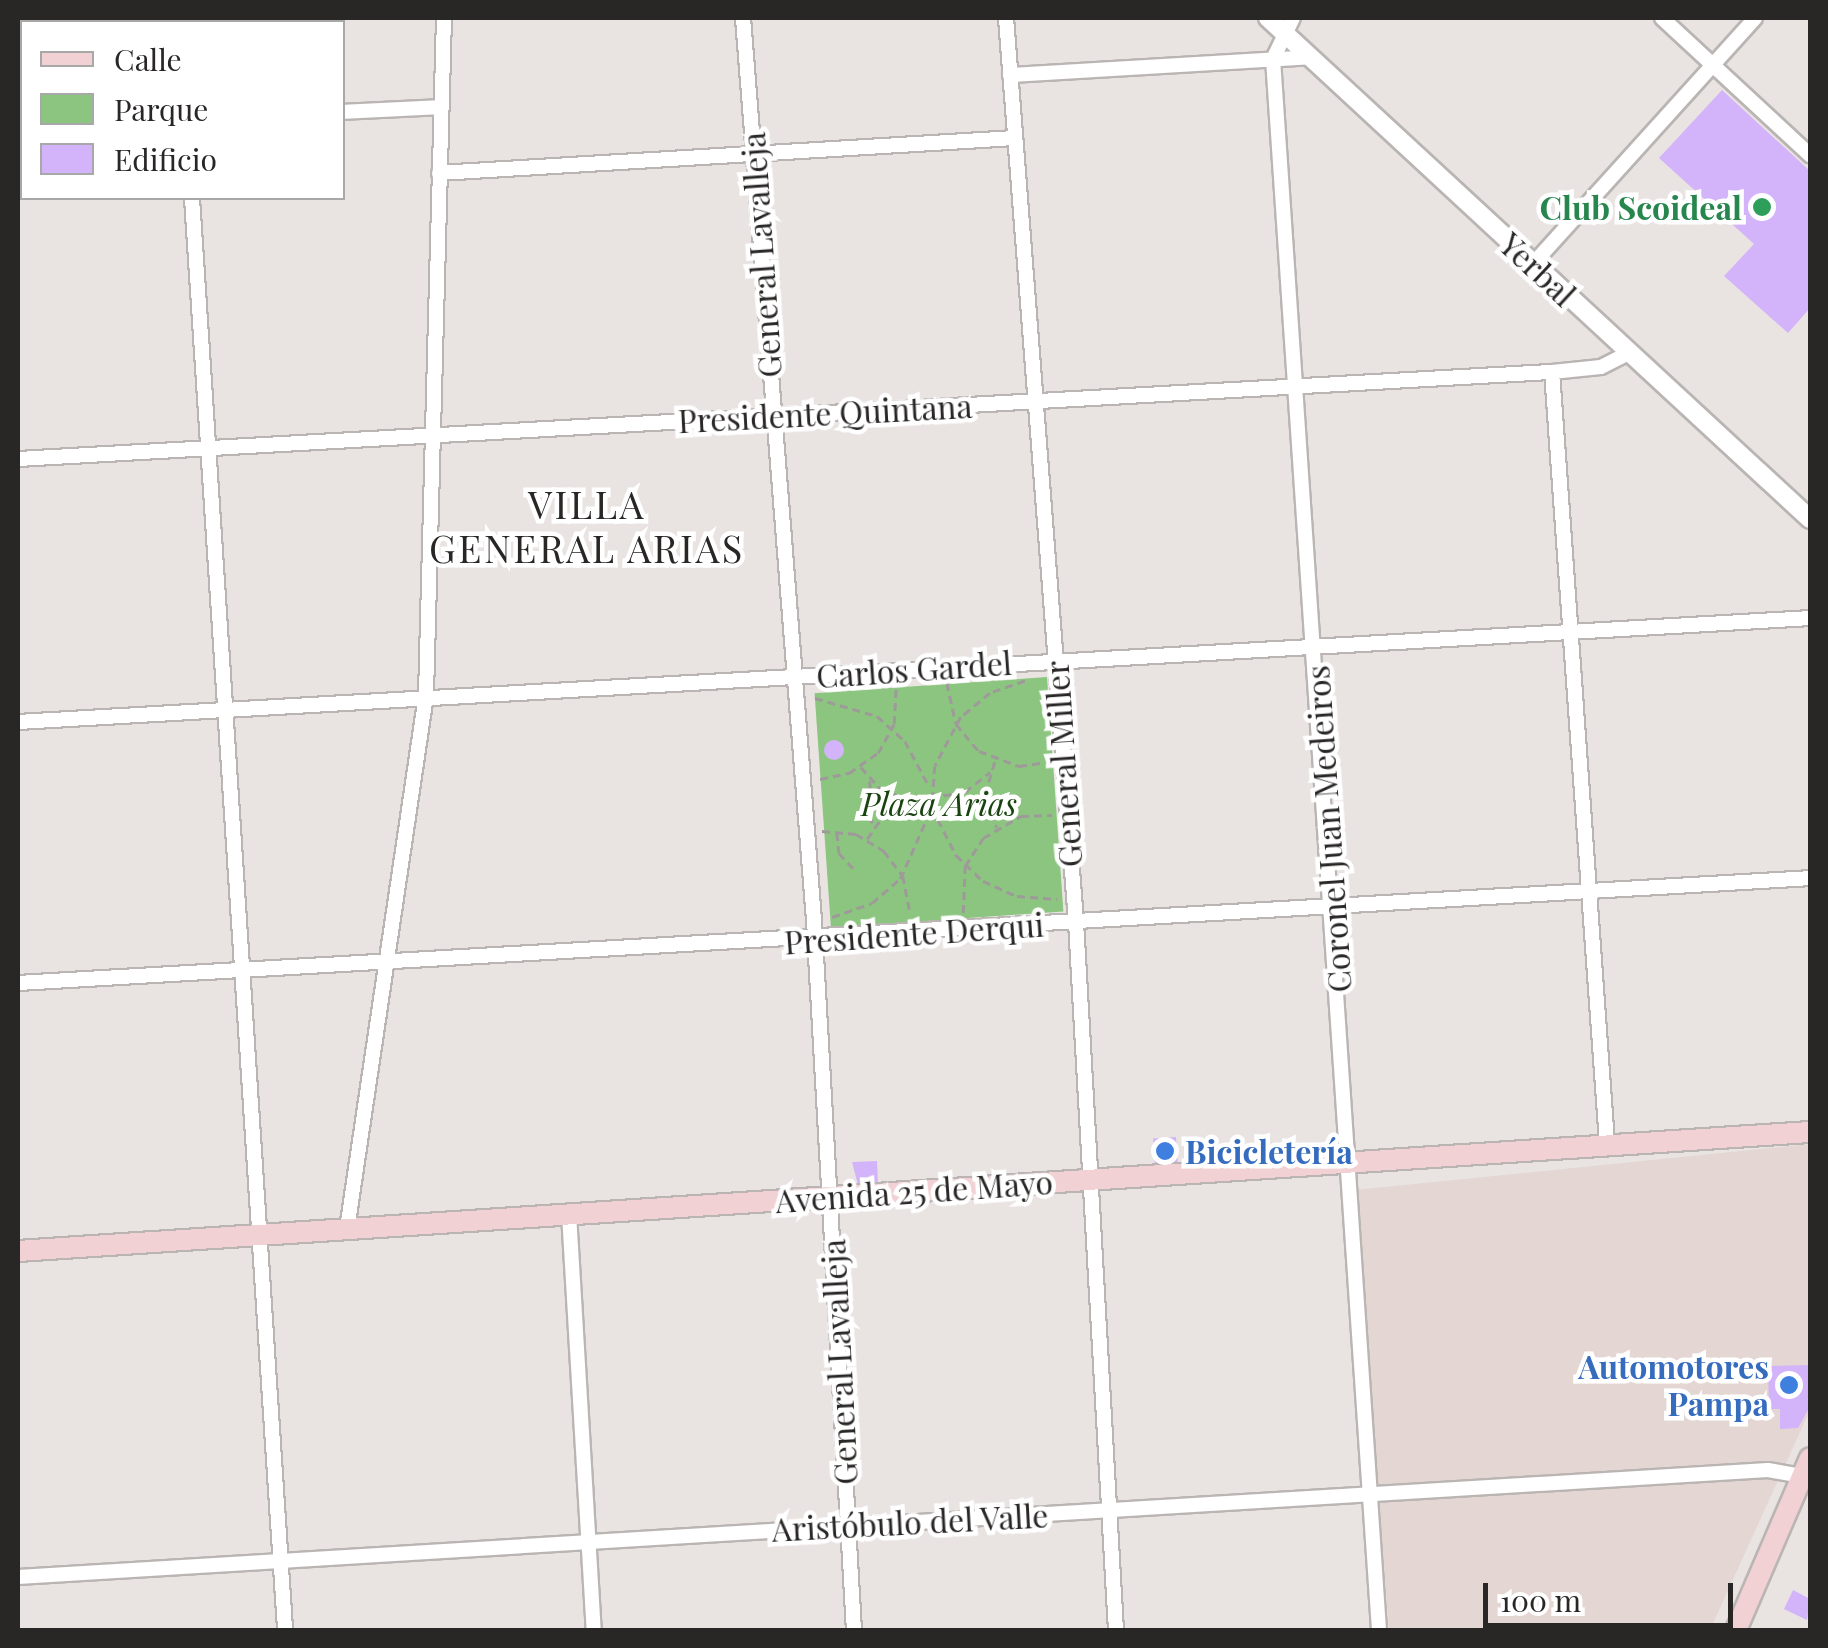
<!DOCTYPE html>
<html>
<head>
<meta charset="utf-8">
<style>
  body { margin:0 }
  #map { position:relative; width:1828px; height:1648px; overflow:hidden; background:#e9e4e2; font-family:"Playfair Display",serif }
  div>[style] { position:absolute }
  .built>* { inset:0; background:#e4d6d2 }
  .green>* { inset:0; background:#8cc57f; transform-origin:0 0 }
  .building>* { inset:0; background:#d3b3f9; transform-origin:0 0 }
  .round { border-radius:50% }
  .path>* { height:2.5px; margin-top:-1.25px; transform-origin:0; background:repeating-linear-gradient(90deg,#9e9a99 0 8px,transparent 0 13px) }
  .roads { filter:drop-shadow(2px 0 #bab5b3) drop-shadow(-2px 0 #bab5b3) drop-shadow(0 2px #bab5b3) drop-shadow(0 -2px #bab5b3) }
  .minor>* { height:14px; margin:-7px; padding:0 7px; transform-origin:7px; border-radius:7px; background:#fff }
  .tertiary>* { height:18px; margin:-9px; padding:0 9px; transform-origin:9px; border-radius:9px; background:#fff }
  .secondary>* { height:20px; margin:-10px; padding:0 10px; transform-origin:10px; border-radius:10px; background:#f1d1d4 }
  .dots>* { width:28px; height:28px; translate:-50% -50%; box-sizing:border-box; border:5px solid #fff; border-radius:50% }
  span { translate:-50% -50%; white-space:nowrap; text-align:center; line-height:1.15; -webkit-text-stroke:9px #fff; paint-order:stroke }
  .leisure-label { font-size:32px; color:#27864d; font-weight:700 }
  .right { translate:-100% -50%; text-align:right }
  .street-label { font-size:32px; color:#292626 }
  .park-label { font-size:32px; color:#1a440f; font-style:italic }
  .shop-label { font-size:32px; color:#366cbe; font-weight:700 }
  .left { translate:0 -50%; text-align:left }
  .quarter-label { font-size:38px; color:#292626; letter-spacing:2.5px }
  .frame { position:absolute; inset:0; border:20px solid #292626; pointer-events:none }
  .legend { position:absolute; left:20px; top:20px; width:325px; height:180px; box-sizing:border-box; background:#fff; border:2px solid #a9a8a8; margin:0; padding:12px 18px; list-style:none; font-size:30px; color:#292626 }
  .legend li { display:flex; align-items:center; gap:20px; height:50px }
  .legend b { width:50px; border:2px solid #a9a8a8 }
  .scale { position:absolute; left:1483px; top:1583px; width:250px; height:45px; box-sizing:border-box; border:5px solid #292626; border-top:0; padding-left:12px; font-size:30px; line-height:35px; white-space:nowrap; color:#292626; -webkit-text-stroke:8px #fff; paint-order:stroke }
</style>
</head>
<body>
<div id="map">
  <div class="built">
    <div style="clip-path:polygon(1810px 1144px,1810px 1410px,1710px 1630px,1389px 1630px,1355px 1190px)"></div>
  </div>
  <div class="green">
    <div style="left:1047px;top:677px;width:235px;height:233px;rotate:86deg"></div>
  </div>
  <div class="building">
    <div style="clip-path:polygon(1722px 90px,1810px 171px,1810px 308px,1788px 333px,1724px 276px,1754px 244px,1659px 158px)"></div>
    <div class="round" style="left:824px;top:740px;width:20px;height:20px"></div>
    <div style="left:1176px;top:1137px;width:26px;height:23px;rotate:86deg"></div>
    <div style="clip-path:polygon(877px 1161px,878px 1184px,858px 1185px,852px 1162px)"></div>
    <div style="clip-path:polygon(1810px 1365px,1809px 1408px,1798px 1428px,1780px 1429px,1780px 1409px,1769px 1409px,1768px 1366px)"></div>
    <div style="clip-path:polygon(1793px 1590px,1810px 1599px,1807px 1620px,1784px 1609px)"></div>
  </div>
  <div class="path">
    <div style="left:1025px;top:681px;width:37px;rotate:161deg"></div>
    <div style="left:990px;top:693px;width:38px;rotate:140deg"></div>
    <div style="left:961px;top:717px;width:55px;rotate:118deg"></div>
    <div style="left:935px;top:766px;width:42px;rotate:94.1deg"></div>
    <div style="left:932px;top:808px;width:53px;rotate:62.9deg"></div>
    <div style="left:956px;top:855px;width:37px;rotate:44deg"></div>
    <div style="left:983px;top:881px;width:37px;rotate:24deg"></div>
    <div style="left:1017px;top:896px;width:40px;rotate:4.3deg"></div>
    <div style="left:947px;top:683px;width:42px;rotate:77.6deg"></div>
    <div style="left:956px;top:724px;width:35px;rotate:50deg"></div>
    <div style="left:979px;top:751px;width:43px;rotate:20.6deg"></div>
    <div style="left:1019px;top:766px;width:30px;rotate:-8deg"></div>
    <div style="left:815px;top:698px;width:65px;rotate:16.2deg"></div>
    <div style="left:877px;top:716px;width:38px;rotate:42deg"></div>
    <div style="left:905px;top:741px;width:49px;rotate:61.9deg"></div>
    <div style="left:995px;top:762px;width:42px;rotate:106.7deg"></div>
    <div style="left:983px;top:802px;width:29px;rotate:61deg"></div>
    <div style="left:861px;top:767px;width:30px;rotate:48deg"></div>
    <div style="left:881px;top:789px;width:31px;rotate:21deg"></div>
    <div style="left:820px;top:779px;width:30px;rotate:-12deg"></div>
    <div style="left:849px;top:773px;width:35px;rotate:-35deg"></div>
    <div style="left:878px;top:753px;width:33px;rotate:-61deg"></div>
    <div style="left:894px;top:724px;width:38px;rotate:-87deg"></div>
    <div style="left:870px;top:781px;width:42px;rotate:87.3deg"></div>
    <div style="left:953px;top:797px;width:41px;rotate:29.1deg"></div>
    <div style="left:822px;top:831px;width:34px;rotate:5deg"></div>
    <div style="left:856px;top:834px;width:33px;rotate:31deg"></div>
    <div style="left:884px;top:851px;width:31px;rotate:53deg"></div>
    <div style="left:903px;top:876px;width:38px;rotate:79deg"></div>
    <div style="left:837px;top:833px;width:20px;rotate:84deg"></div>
    <div style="left:839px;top:853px;width:26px;rotate:47deg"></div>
    <div style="left:867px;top:839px;width:44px;rotate:-55.2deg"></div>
    <div style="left:892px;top:803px;width:74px;rotate:-8.6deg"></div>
    <div style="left:965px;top:792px;width:32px;rotate:-39deg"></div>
    <div style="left:963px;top:913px;width:47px;rotate:-87.6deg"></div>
    <div style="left:965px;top:866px;width:33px;rotate:-57deg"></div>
    <div style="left:983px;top:838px;width:44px;rotate:-30.1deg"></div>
    <div style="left:1021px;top:816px;width:31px;rotate:-2deg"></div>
    <div style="left:832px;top:917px;width:42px;rotate:-19.3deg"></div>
    <div style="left:872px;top:903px;width:37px;rotate:-41deg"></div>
    <div style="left:900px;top:879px;width:77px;rotate:-66.1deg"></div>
  </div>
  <div class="roads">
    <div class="minor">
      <div style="left:180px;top:18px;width:4px;rotate:76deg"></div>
      <div style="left:743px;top:18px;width:905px;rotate:85.5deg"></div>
      <div style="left:814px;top:920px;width:711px;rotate:86.78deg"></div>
      <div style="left:1006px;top:18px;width:907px;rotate:85.57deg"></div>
      <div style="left:1076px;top:922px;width:709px;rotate:86.77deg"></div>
      <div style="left:1293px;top:18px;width:46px;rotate:116deg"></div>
      <div style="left:1273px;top:59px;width:1575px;rotate:86.14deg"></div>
      <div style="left:1662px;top:18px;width:202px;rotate:42.8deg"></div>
      <div style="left:1010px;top:75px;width:302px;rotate:-3.4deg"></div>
      <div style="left:342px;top:112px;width:99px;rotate:-2.9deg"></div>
      <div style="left:18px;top:131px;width:4px"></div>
      <div style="left:439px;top:173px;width:577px;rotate:-3.48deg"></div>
      <div style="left:192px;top:198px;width:1435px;rotate:86.28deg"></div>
      <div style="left:1533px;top:264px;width:331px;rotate:-47.9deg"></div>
      <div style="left:1552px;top:372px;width:774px;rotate:85.92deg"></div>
      <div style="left:18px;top:459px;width:1536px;rotate:-3.25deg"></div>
      <div style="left:1552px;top:372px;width:49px;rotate:-5.8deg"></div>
      <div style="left:1601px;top:367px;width:31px;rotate:-27deg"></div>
      <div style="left:18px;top:722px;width:1795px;rotate:-3.32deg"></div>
      <div style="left:18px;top:983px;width:1795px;rotate:-3.35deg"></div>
      <div style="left:569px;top:1214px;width:417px;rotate:86.6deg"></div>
      <div style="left:347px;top:1229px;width:540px;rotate:-81.58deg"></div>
      <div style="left:426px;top:695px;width:677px;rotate:-88.48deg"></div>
      <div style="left:18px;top:1577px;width:1753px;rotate:-3.5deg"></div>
      <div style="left:1768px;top:1470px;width:35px;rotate:10deg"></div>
    </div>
    <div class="tertiary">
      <div style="left:1268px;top:18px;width:738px;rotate:42.75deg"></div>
    </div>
    <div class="secondary">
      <div style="left:18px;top:1251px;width:1796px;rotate:-3.8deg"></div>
      <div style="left:1736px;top:1630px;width:187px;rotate:-66.7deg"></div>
    </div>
  </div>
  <div class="dots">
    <div style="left:1762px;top:207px;background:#2e9e5b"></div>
    <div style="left:1165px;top:1151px;background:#3f7fe0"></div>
    <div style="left:1789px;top:1385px;background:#3f7fe0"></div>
  </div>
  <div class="leisure-label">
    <span class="right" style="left:1742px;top:207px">Club Scoideal</span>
  </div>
  <div class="street-label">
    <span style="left:761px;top:255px;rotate:-94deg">General Lavalleja</span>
    <span style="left:1538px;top:269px;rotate:43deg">Yerbal</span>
    <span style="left:825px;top:413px;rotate:-3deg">Presidente Quintana</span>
    <span style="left:914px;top:669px;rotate:-4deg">Carlos Gardel</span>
    <span style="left:1063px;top:764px;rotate:-94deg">General Miller</span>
    <span style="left:1328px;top:829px;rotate:-94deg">Coronel Juan Medeiros</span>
    <span style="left:914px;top:933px;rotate:-4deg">Presidente Derqui</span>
    <span style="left:914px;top:1191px;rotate:-4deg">Avenida 25 de Mayo</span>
    <span style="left:839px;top:1362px;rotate:-93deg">General Lavalleja</span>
    <span style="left:910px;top:1522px;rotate:-3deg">Aristóbulo del Valle</span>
  </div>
  <div class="park-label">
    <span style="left:939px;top:803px">Plaza Arias</span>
  </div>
  <div class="shop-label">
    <span class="left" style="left:1185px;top:1151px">Bicicletería</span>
    <span class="right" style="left:1769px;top:1385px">Automotores<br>Pampa</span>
  </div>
  <div class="quarter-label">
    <span style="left:587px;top:526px">VILLA<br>GENERAL ARIAS</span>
  </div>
  <div class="frame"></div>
  <ul class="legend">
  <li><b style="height:12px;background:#f1d1d4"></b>Calle</li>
  <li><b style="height:28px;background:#8cc57f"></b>Parque</li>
  <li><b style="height:28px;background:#d3b3f9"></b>Edificio</li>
  </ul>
  <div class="scale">100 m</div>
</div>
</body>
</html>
